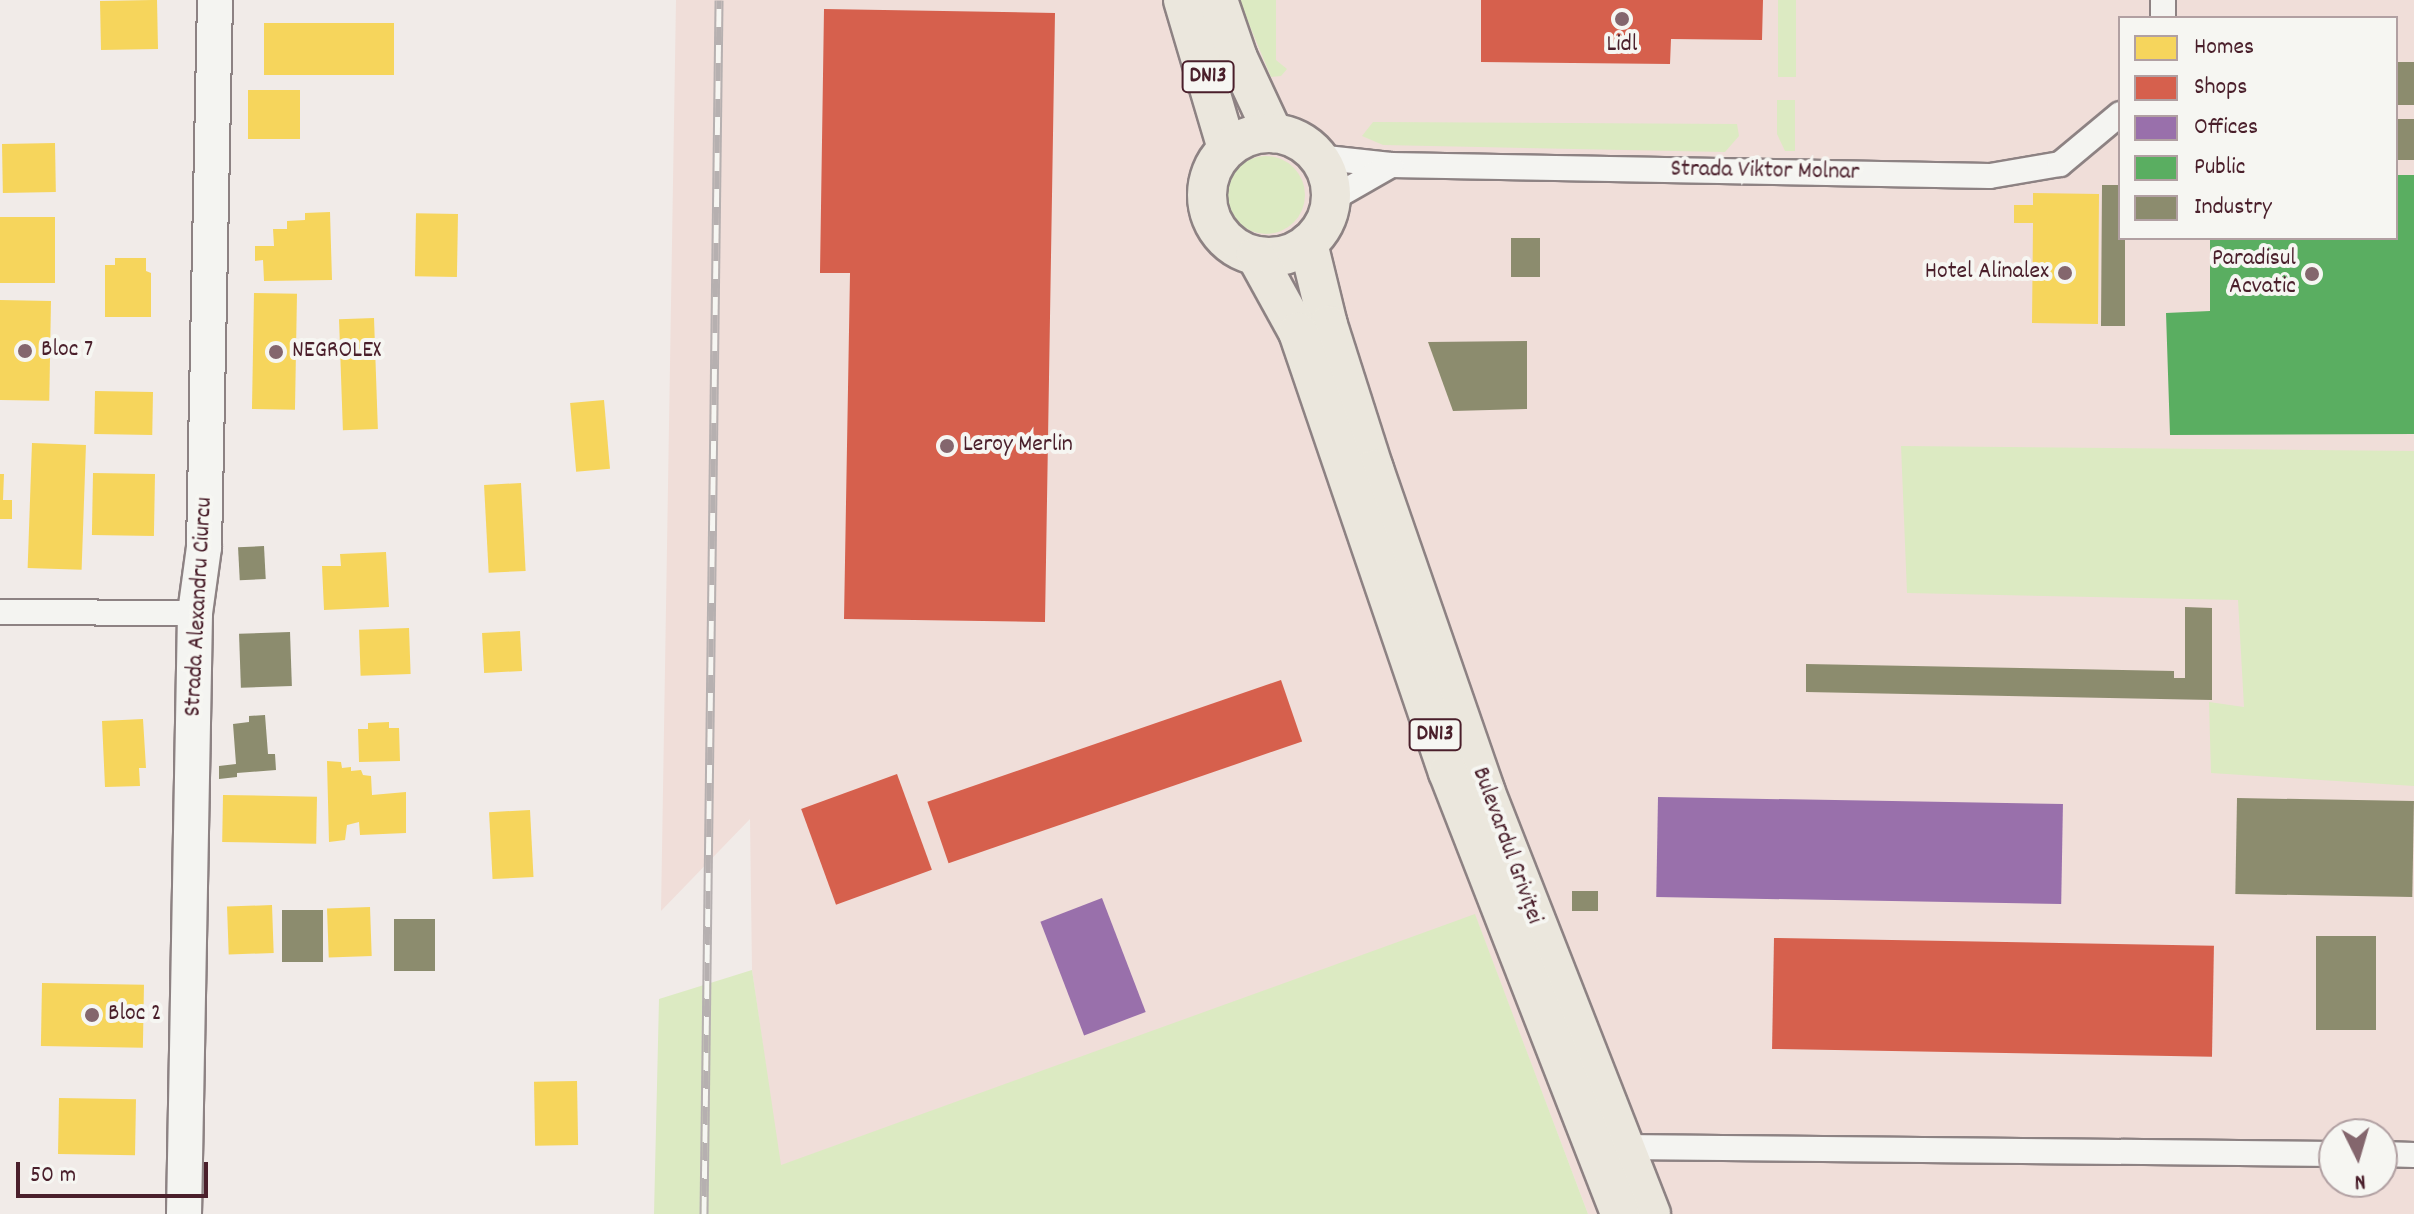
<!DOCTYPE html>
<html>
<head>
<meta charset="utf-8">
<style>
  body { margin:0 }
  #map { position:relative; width:2414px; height:1214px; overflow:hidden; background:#f1ebe8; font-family:Dekko,sans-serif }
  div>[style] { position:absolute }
  .built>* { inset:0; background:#f0ded9 }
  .green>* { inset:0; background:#dceac2; transform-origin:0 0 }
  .round { border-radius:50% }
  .homes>* { inset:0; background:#f6d55c; transform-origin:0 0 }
  .shops>* { inset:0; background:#d6604d; transform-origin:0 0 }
  .offices>* { inset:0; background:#9970ab; transform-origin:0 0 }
  .public>* { inset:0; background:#5aae61 }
  .industry>* { inset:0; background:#8c8c6e; transform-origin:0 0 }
  .roads { filter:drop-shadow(2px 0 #8d8283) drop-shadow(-2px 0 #8d8283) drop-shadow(0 2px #8d8283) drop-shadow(0 -2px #8d8283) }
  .street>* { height:24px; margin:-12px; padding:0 12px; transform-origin:12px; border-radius:12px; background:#f4f4f1 }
  .secondary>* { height:34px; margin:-17px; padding:0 17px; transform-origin:17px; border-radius:17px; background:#f4f4f1 }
  .primary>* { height:38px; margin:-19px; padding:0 19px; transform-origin:19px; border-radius:19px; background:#ebe7dd }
  .primary>.ring { margin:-19px; padding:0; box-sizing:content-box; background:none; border:38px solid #ebe7dd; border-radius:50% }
  .rail>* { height:9px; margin-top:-4.5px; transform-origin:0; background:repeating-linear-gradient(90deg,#f6f6f2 0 18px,#b6b0b0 0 36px); box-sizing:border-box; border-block:2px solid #b6b0b0 }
  .dots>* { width:22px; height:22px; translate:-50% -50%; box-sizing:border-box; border:4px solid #f6f6f2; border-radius:50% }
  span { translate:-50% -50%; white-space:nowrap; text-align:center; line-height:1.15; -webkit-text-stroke:8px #f6f6f2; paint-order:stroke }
  .shield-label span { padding:2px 6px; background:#f6f6f2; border:2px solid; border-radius:6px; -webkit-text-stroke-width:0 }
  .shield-label { font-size:22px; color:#4a1f2b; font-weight:700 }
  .poi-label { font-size:24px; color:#4a1f2b }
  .right { translate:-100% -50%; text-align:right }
  .left { translate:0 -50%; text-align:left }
  .street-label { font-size:24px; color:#4a1f2b }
  .legend { position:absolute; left:2118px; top:16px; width:280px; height:224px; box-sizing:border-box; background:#f6f6f2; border:2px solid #b1a0a2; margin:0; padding:10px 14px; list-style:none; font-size:24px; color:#4a1f2b }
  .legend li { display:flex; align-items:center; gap:16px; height:40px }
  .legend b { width:40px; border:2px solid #b1a0a2 }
  .north { position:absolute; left:2318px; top:1118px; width:80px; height:80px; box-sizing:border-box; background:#f6f6f2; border:2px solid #b1a0a2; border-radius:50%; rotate:175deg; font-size:22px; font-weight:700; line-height:32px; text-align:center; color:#4a1f2b }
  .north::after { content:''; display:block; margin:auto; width:28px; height:36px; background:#84666d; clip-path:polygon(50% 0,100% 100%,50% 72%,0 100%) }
  .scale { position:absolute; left:16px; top:1162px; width:192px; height:36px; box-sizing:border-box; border:4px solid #4a1f2b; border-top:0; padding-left:10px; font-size:24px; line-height:28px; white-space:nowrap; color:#4a1f2b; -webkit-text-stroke:6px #f6f6f2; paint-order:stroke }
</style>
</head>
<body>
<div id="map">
  <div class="built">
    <div style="clip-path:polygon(evenodd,676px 0,2414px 0,2414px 1214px,1588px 1214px,1475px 915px,780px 1166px,752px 970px,750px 819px,661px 911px,676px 0,2120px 18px,2396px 18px,2396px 238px,2120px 238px,2120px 18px,676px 0,2334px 1134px,2382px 1134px,2382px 1182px,2334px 1182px,2334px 1134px)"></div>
  </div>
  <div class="green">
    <div style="clip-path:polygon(1239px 0,1276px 0,1276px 60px,1287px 69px,1281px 76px,1271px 77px)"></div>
    <div style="left:1778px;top:0;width:18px;height:77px"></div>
    <div style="clip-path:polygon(1777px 100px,1795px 100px,1795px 151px,1785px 151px,1777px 134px)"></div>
    <div style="clip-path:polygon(1373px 122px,1737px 124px,1739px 136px,1725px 152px,1383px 145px,1362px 136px)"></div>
    <div class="round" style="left:1227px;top:156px;width:78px;height:78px"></div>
    <div style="clip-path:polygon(1901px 446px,2414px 451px,2414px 786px,2211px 773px,2209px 702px,2244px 707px,2238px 600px,1907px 593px)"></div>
    <div style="clip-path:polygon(1475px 914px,1588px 1214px,654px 1214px,659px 999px,752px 970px,781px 1165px)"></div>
  </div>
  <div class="homes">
    <div style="clip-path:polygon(152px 0,157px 0,158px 49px,101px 50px,100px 1px)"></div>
    <div style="left:264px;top:23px;width:130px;height:52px"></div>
    <div style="left:248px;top:90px;width:52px;height:49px"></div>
    <div style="left:55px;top:143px;width:49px;height:53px;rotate:89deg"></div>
    <div style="clip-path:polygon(2033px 193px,2099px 194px,2098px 324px,2032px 323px,2033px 223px,2014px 223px,2014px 205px,2033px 205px)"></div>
    <div style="clip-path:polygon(330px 212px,332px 280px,264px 281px,263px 260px,255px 261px,255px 246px,274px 246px,273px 229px,287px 229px,287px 221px,305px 220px,305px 213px)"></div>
    <div style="left:458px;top:214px;width:63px;height:42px;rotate:91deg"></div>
    <div style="left:0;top:217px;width:55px;height:66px"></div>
    <div style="clip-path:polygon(115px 258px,146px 258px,146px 271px,151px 273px,151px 317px,105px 317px,105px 265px,115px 265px)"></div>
    <div style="left:254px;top:293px;width:43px;height:116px;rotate:1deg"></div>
    <div style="left:0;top:300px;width:51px;height:100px;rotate:1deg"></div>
    <div style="left:374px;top:318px;width:111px;height:35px;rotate:88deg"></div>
    <div style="left:95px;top:391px;width:58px;height:43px;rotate:1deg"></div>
    <div style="left:604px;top:400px;width:69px;height:34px;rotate:85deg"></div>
    <div style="left:32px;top:443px;width:54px;height:125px;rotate:2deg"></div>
    <div style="left:93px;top:473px;width:62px;height:62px;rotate:1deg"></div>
    <div style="clip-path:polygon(0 474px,4px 474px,3px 500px,12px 500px,12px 519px,0 519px)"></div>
    <div style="left:521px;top:483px;width:88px;height:37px;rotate:87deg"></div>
    <div style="clip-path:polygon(386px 552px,389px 607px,324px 610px,322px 566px,341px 566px,340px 554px)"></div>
    <div style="left:409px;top:628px;width:46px;height:50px;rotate:88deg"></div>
    <div style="left:520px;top:631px;width:40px;height:38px;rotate:87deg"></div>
    <div style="clip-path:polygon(143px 719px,146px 768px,139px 768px,140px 786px,105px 787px,102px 721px)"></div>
    <div style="clip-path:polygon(389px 722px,389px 728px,399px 728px,400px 761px,359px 762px,358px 729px,368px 729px,368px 723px)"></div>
    <div style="clip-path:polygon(327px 761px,341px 762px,342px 768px,351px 767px,351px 771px,361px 770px,363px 775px,371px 776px,372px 795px,406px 792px,406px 833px,360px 835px,359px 822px,347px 825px,345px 840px,329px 842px)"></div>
    <div style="left:223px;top:795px;width:94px;height:47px;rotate:1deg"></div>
    <div style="left:530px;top:810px;width:67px;height:41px;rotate:87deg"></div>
    <div style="left:272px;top:905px;width:48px;height:45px;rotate:88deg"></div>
    <div style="left:370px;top:907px;width:49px;height:43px;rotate:88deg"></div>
    <div style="left:42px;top:983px;width:102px;height:63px;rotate:1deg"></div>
    <div style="left:577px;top:1081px;width:64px;height:43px;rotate:89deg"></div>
    <div style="left:59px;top:1098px;width:77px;height:56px;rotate:1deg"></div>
  </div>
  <div class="shops">
    <div style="clip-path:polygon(1481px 0,1763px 0,1762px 40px,1671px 39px,1670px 64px,1481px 62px)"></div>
    <div style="clip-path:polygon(824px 9px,1055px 13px,1045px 622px,844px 619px,850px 273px,820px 273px)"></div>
    <div style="left:1281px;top:680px;width:65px;height:374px;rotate:71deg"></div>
    <div style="left:897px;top:774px;width:102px;height:102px;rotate:70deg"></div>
    <div style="left:1774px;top:938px;width:440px;height:111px;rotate:1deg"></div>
  </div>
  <div class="offices">
    <div style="left:1658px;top:797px;width:405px;height:100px;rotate:1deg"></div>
    <div style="left:1102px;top:898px;width:122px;height:66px;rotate:69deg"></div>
  </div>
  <div class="public">
    <div style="clip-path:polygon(2396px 175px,2414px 175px,2414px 434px,2170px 435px,2166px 313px,2210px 311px,2210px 238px,2396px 238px)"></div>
  </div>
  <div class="industry">
    <div style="left:2396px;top:62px;width:18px;height:43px"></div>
    <div style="left:2414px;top:119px;width:41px;height:18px;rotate:90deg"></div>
    <div style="clip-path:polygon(2102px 185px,2120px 185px,2120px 238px,2125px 238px,2125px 326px,2101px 326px)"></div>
    <div style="left:1511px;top:238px;width:29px;height:39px"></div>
    <div style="clip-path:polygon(1527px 341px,1527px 409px,1453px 411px,1428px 342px)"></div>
    <div style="left:264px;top:546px;width:33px;height:26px;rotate:87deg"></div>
    <div style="clip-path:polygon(2185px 607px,2212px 608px,2212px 700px,1806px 692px,1806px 664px,2174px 671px,2174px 678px,2185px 678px)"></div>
    <div style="left:290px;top:632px;width:54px;height:51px;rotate:88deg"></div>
    <div style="clip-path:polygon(265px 715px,268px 754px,275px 754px,276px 770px,237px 773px,237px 777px,219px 779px,219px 766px,236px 764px,233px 724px,249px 722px,249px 716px)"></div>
    <div style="left:2237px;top:798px;width:177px;height:96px;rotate:1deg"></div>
    <div style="left:1572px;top:891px;width:26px;height:20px"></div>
    <div style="left:282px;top:910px;width:41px;height:52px"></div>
    <div style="left:394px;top:919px;width:41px;height:52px"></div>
    <div style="left:2316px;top:936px;width:60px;height:94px"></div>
  </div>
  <div class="roads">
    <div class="street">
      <div style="left:2163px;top:0;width:18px;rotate:90deg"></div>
      <div style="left:1317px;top:157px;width:74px;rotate:6.2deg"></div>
      <div style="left:1391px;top:165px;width:599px;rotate:1.05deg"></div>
      <div style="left:1990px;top:176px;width:71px;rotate:-9.7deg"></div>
      <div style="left:2060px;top:164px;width:78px;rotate:-39.8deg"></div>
      <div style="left:1330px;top:200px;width:70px;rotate:-29.8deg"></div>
      <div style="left:0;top:612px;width:195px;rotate:0.3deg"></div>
      <div style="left:1623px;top:1147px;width:711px;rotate:0.56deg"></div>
      <div style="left:2382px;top:1154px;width:32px;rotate:2deg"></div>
    </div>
    <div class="secondary">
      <div style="left:184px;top:1214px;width:601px;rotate:-88.95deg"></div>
      <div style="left:195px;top:613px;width:67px;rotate:-82.2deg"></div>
      <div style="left:204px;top:547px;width:547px;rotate:-88.85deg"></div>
    </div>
    <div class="primary">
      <div style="left:1183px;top:0;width:155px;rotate:73.5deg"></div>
      <div style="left:1218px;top:0;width:61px;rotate:71deg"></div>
      <div style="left:1238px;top:58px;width:83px;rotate:65deg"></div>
      <div class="ring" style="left:1207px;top:133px;width:86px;height:86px"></div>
      <div style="left:1308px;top:243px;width:84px;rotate:76.3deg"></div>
      <div style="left:1328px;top:325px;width:151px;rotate:72.3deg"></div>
      <div style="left:1374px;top:469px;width:340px;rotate:70.9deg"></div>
      <div style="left:1485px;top:790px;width:455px;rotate:68.6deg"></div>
      <div style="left:1256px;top:256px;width:87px;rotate:61.1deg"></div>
      <div style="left:1298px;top:332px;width:465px;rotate:71.2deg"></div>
      <div style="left:1448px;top:772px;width:474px;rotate:68.7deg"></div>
    </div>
  </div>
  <div class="rail">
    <div style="left:704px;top:1214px;width:1214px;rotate:-89.29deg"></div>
  </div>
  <div class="dots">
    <div style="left:1622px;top:19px;background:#84666d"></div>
    <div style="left:2065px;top:273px;background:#84666d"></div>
    <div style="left:2312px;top:274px;background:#84666d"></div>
    <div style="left:25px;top:351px;background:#84666d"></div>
    <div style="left:276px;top:352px;background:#84666d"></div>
    <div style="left:947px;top:446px;background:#84666d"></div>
    <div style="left:92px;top:1015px;background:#84666d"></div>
  </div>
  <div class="shield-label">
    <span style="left:1208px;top:77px">DN13</span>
    <span style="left:1435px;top:735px">DN13</span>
  </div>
  <div class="poi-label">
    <span style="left:1622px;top:46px">Lidl</span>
    <span class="right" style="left:2296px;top:274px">Paradisul<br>Acvatic</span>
    <span class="right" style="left:2049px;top:273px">Hotel Alinalex</span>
    <span class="left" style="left:41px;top:351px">Bloc 7</span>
    <span class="left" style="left:292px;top:352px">NEGROLEX</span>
    <span class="left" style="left:963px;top:446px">Leroy Merlin</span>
    <span class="left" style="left:108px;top:1015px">Bloc 2</span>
  </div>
  <div class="street-label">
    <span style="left:1765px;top:172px;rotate:1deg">Strada Viktor Molnar</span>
    <span style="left:200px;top:607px;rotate:-87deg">Strada Alexandru Ciurcu</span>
    <span style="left:1506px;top:846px;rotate:70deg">Bulevardul Griviței</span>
  </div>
  <ul class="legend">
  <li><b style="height:22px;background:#f6d55c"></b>Homes</li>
  <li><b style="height:22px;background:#d6604d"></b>Shops</li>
  <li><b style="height:22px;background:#9970ab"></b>Offices</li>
  <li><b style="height:22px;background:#5aae61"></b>Public</li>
  <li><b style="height:22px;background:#8c8c6e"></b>Industry</li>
  </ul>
  <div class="north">N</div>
  <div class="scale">50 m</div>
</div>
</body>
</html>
